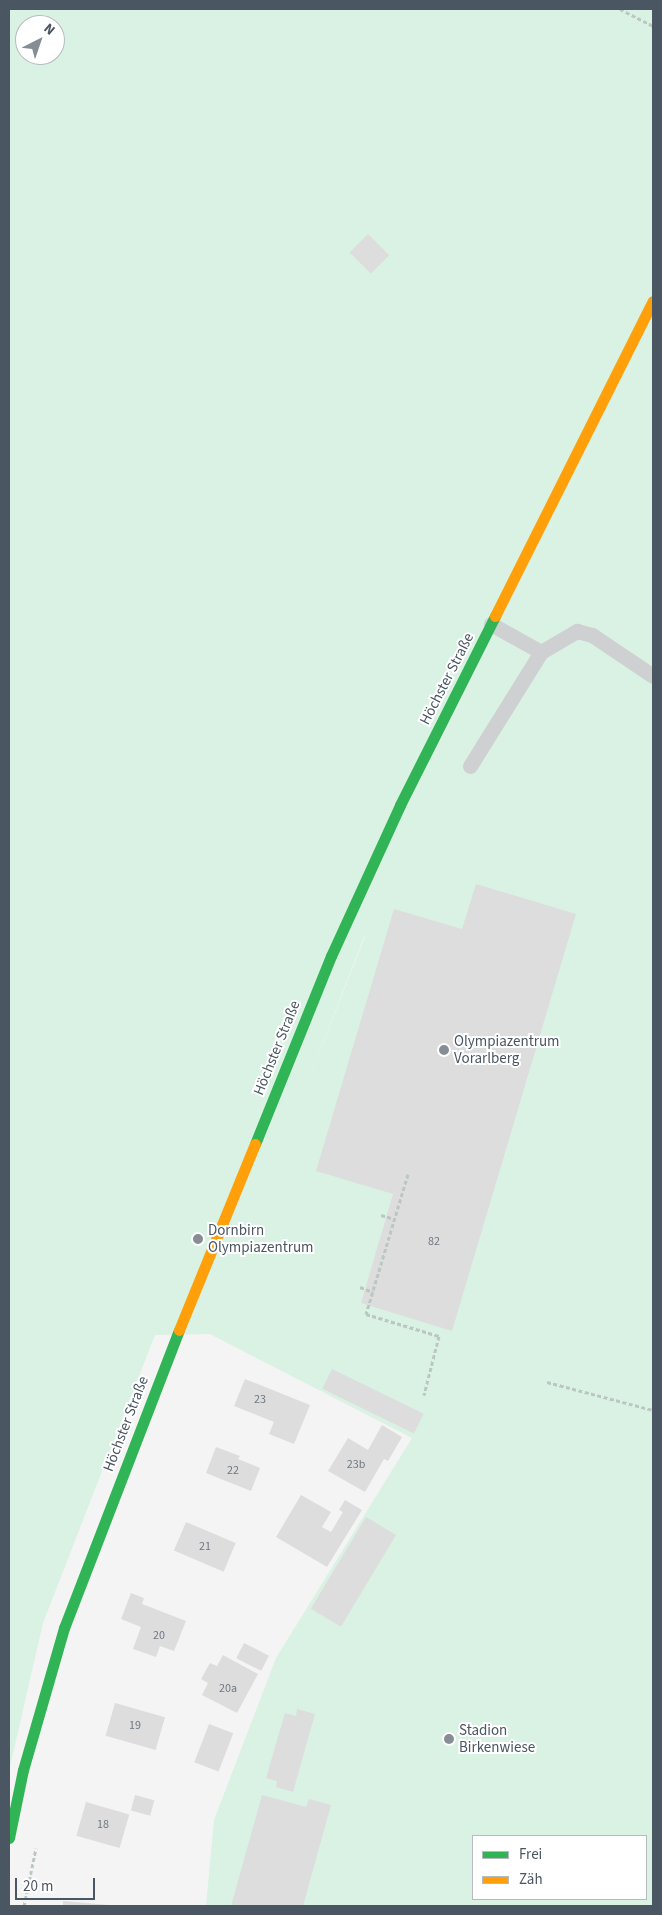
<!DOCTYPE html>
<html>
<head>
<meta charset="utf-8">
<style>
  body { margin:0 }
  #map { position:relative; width:662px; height:1915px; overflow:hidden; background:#f4f4f4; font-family:"Source Sans 3",sans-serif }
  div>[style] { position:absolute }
  .green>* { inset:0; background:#d9f2e3 }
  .building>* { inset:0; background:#ddddde; transform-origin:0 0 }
  .path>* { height:3px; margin-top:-1.5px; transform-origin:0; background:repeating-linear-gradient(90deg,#bcc7c4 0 4px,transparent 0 6.5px) }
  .lane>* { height:15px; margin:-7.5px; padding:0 7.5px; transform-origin:7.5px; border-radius:7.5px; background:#ced0d2 }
  .fast>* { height:11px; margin:-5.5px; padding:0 5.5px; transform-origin:5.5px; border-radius:5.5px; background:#30b455 }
  .slow>* { height:11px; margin:-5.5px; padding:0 5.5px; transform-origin:5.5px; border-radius:5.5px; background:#ff9f0a }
  .dots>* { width:14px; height:14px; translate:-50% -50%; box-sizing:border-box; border:2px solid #fff; border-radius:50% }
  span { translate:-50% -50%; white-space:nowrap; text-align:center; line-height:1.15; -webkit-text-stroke:4px #fff; paint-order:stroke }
  .number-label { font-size:12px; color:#707881 }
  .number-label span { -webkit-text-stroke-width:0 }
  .street-label { font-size:15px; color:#4a5661 }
  .poi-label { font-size:15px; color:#4a5661 }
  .left { translate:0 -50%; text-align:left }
  .frame { position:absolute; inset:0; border:10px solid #4a5661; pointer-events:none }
  .legend { position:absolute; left:472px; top:1835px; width:175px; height:65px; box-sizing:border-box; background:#fff; border:1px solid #b7bbc0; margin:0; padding:6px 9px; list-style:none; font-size:15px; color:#4a5661 }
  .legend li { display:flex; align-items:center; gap:10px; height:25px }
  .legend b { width:25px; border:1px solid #b7bbc0 }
  .north { position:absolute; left:15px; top:15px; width:50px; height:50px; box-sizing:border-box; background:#fff; border:1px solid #b7bbc0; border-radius:50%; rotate:41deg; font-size:14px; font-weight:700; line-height:20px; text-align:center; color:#4a5661 }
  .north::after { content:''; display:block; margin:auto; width:18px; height:22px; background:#868d94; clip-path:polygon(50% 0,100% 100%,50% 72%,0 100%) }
  .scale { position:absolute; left:15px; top:1878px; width:80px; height:22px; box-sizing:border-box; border:2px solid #4a5661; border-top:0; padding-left:6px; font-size:15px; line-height:18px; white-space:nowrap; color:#4a5661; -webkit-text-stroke:4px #fff; paint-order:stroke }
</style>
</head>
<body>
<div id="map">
  <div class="green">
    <div style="clip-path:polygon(evenodd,9px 9px,653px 9px,653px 1906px,206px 1906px,214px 1820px,276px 1658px,412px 1438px,210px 1334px,155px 1335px,43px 1623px,9px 1771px,9px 9px,25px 25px,55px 25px,55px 55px,25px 55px,25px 25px,9px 9px,366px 933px,366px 934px,302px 1097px,362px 942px,366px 933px,9px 9px,473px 1836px,646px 1836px,646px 1899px,473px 1899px,473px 1836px)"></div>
  </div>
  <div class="building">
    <div style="left:368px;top:234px;width:30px;height:26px;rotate:45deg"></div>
    <div style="clip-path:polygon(476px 884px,576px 914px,452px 1331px,361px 1303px,393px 1194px,316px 1171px,394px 909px,462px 929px)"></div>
    <div style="left:332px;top:1369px;width:102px;height:22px;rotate:26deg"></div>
    <div style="clip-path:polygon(245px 1379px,310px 1405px,294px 1444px,269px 1434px,274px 1422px,234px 1406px)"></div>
    <div style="clip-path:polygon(382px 1425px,402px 1437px,388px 1461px,384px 1459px,365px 1492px,328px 1471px,348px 1438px,368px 1450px)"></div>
    <div style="clip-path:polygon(216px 1447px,240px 1456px,238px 1459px,260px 1468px,251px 1491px,206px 1473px)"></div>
    <div style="clip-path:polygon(301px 1495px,331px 1512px,322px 1527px,331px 1532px,343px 1512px,339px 1510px,345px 1500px,362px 1510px,327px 1567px,276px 1537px)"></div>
    <div style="left:366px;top:1517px;width:35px;height:107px;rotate:31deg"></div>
    <div style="left:186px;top:1522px;width:54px;height:31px;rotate:23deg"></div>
    <div style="clip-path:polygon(131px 1593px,144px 1598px,142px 1604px,186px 1621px,174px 1651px,160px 1646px,156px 1657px,133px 1649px,141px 1627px,121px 1619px)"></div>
    <div style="left:244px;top:1643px;width:28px;height:17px;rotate:27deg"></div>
    <div style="clip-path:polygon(223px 1655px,258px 1674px,237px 1713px,202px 1695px,208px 1683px,201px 1679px,210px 1663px,217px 1666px)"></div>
    <div style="left:115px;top:1703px;width:52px;height:34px;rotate:16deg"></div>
    <div style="clip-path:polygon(297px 1709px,315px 1714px,293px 1792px,276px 1787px,277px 1781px,266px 1778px,285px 1713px,296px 1716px)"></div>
    <div style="left:209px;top:1724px;width:26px;height:41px;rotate:21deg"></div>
    <div style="left:135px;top:1795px;width:20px;height:16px;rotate:15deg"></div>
    <div style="clip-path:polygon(262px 1795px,306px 1807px,309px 1799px,331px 1805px,303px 1906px,231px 1906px)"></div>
    <div style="left:86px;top:1802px;width:45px;height:35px;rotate:16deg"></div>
    <div style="clip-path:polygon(63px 1901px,109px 1905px,109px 1906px,63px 1906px)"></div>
  </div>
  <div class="path">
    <div style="left:620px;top:9px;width:37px;rotate:27deg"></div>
    <div style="left:408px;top:1174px;width:146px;rotate:106.7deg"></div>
    <div style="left:366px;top:1314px;width:76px;rotate:16.8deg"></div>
    <div style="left:439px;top:1336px;width:61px;rotate:104.3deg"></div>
    <div style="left:381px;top:1215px;width:15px;rotate:16deg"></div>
    <div style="left:360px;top:1287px;width:14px;rotate:21deg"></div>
    <div style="left:547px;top:1382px;width:110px;rotate:14.8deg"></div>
    <div style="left:24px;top:1906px;width:59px;rotate:-78.3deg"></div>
  </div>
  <div class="lane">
    <div style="left:491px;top:624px;width:57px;rotate:29.2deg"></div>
    <div style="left:541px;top:652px;width:42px;rotate:-30.3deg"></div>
    <div style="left:577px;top:631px;width:16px;rotate:15deg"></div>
    <div style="left:592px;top:635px;width:73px;rotate:33.9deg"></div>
    <div style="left:470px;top:766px;width:134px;rotate:-58.1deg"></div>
  </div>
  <div class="fast">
    <div style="left:255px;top:1144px;width:203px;rotate:-68deg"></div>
    <div style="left:331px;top:956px;width:166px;rotate:-65.4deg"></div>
    <div style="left:400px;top:805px;width:212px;rotate:-63.3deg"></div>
    <div style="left:9px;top:1838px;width:69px;rotate:-78.4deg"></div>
    <div style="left:23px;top:1770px;width:148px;rotate:-73.9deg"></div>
    <div style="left:64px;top:1628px;width:319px;rotate:-68.9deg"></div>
  </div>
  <div class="slow">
    <div style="left:495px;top:616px;width:352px;rotate:-63.4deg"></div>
    <div style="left:179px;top:1330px;width:201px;rotate:-67.8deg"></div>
  </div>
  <div class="dots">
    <div style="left:444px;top:1050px;background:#868d94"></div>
    <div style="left:198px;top:1239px;background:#868d94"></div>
    <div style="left:449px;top:1739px;background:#868d94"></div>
  </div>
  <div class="number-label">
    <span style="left:434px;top:1242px">82</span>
    <span style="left:260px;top:1400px">23</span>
    <span style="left:356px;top:1465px">23b</span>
    <span style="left:233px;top:1471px">22</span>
    <span style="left:205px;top:1547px">21</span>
    <span style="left:159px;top:1636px">20</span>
    <span style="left:228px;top:1689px">20a</span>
    <span style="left:135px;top:1726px">19</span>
    <span style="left:103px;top:1825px">18</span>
  </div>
  <div class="street-label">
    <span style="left:447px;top:679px;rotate:-63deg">Höchster Straße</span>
    <span style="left:277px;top:1048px;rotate:-68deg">Höchster Straße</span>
    <span style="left:126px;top:1424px;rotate:-69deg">Höchster Straße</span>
  </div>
  <div class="poi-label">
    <span class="left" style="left:454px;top:1050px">Olympiazentrum<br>Vorarlberg</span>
    <span class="left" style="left:208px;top:1239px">Dornbirn<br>Olympiazentrum</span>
    <span class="left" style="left:459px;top:1739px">Stadion<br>Birkenwiese</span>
  </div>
  <div class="frame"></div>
  <ul class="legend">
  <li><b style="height:6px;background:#30b455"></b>Frei</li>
  <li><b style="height:6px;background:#ff9f0a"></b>Zäh</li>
  </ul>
  <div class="north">N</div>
  <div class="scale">20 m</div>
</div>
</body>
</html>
